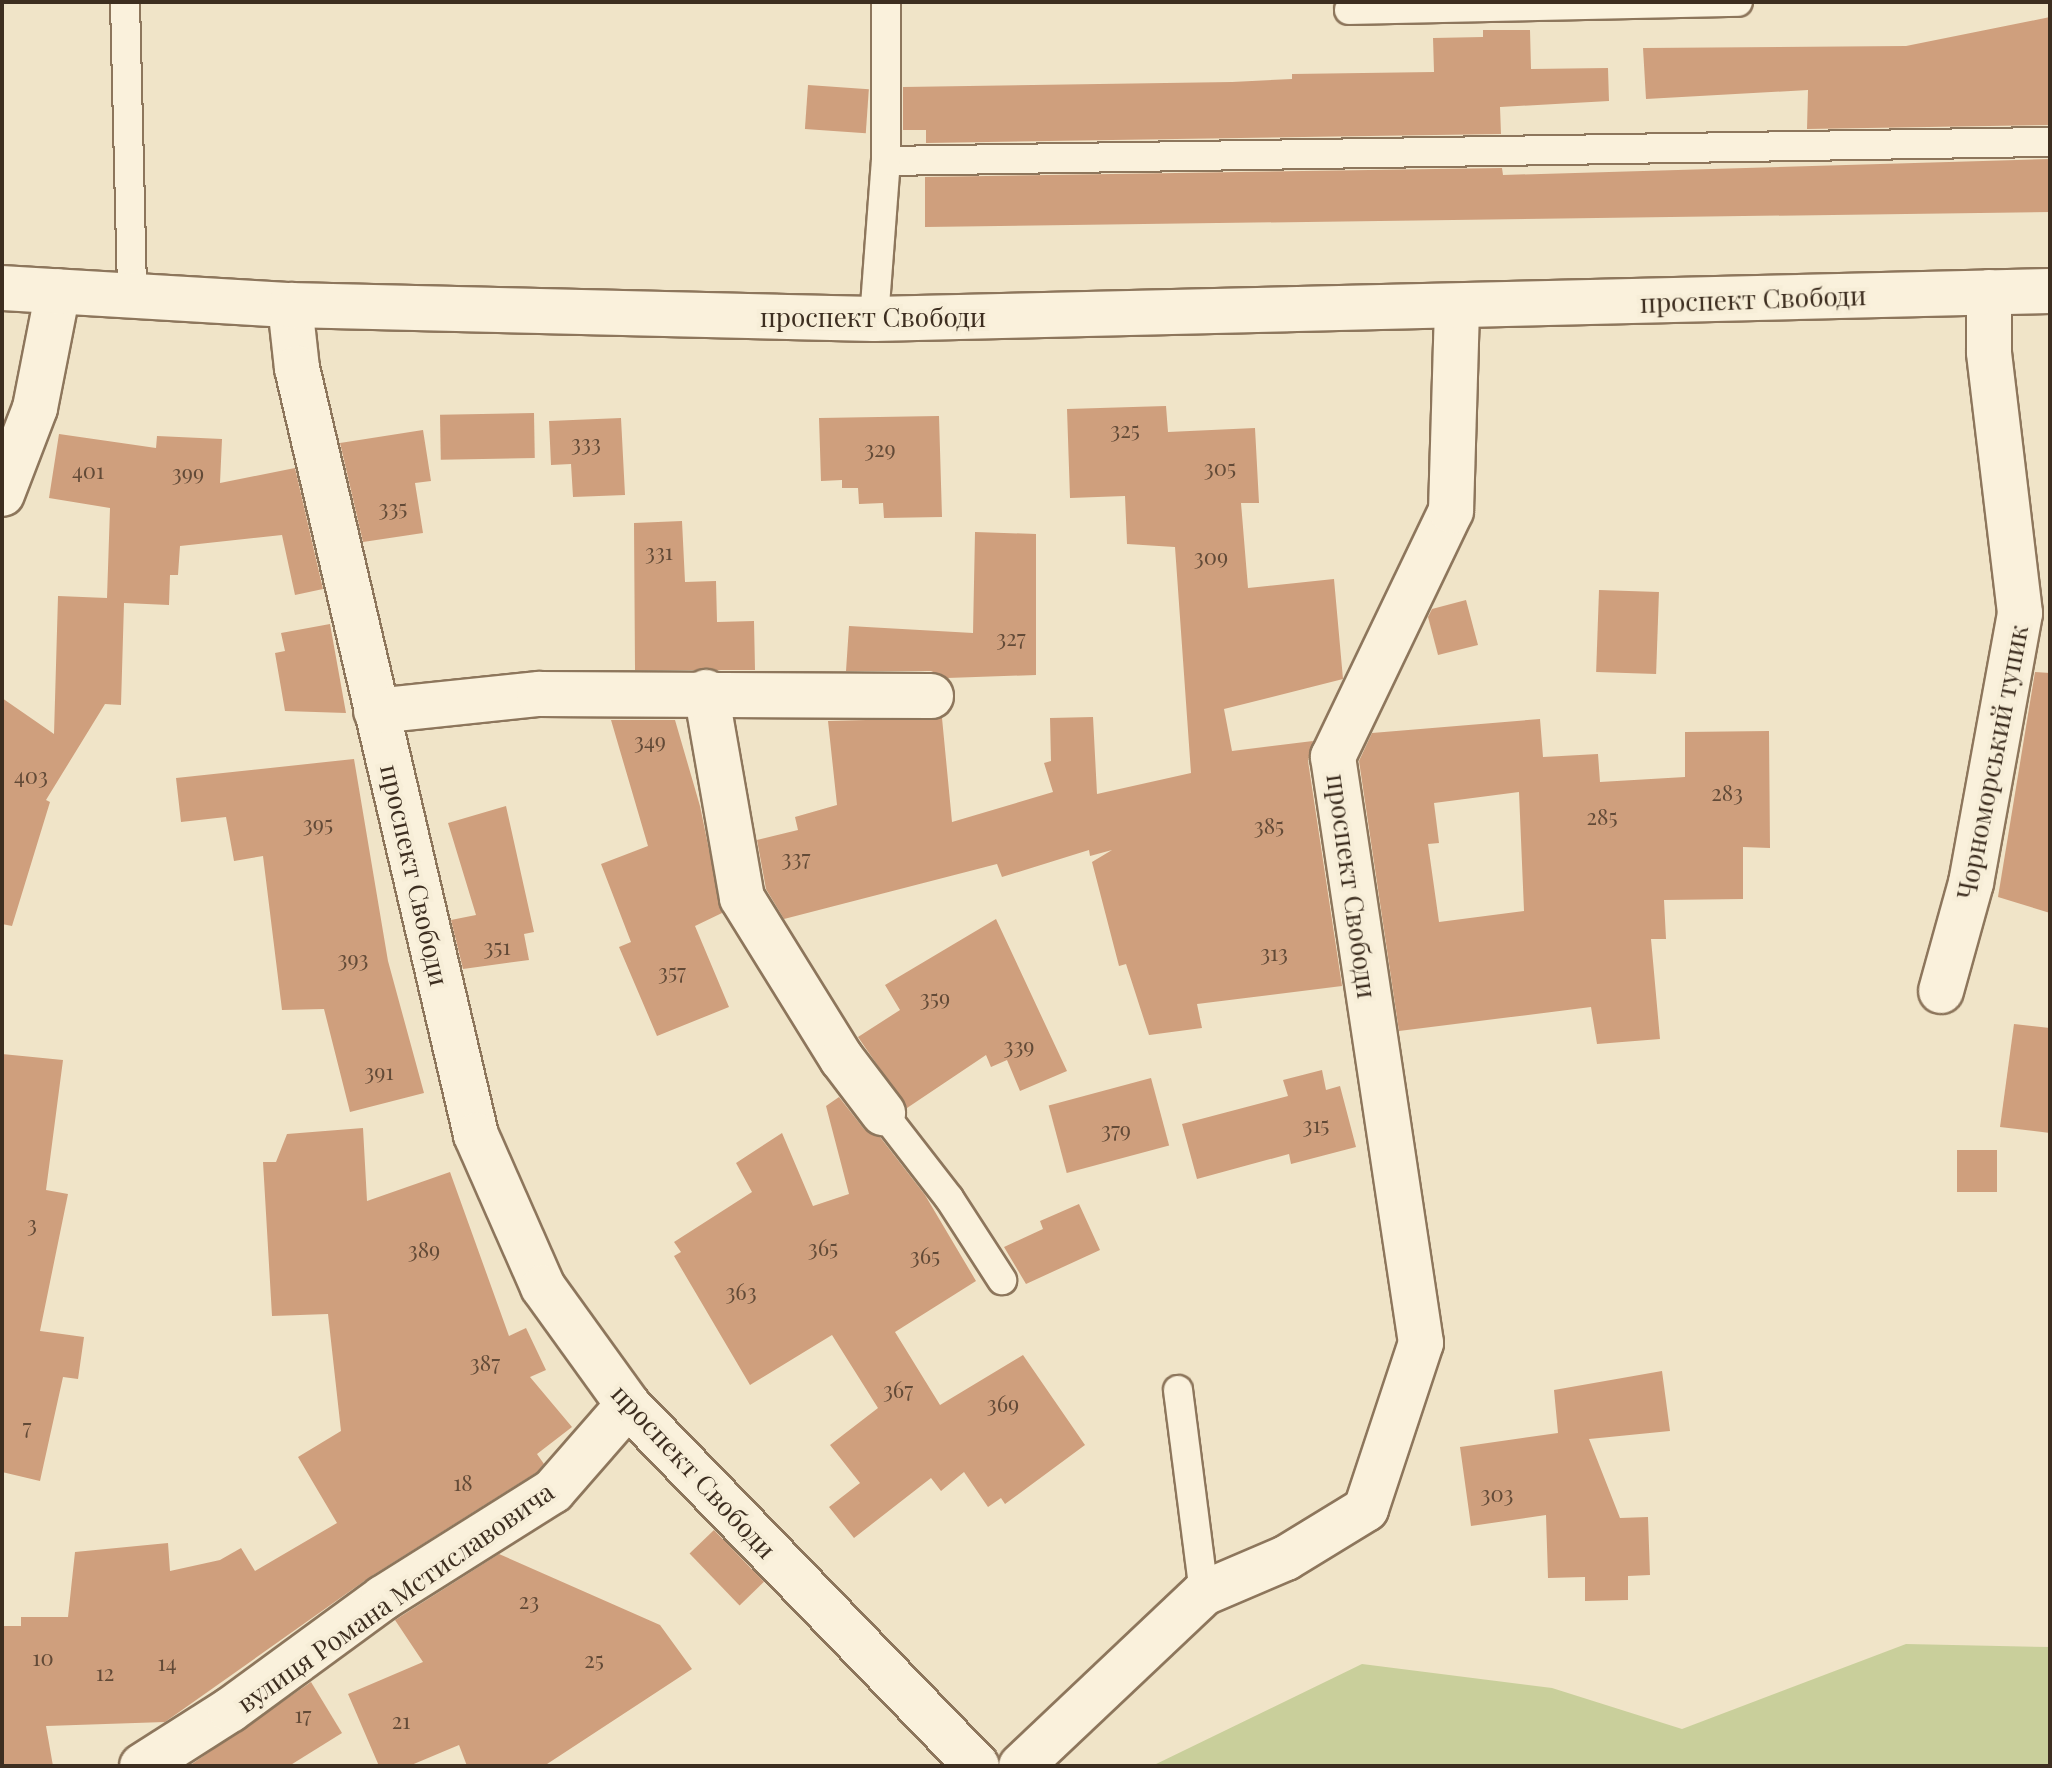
<!DOCTYPE html>
<html>
<head>
<meta charset="utf-8">
<style>
  body { margin:0 }
  #map { position:relative; width:2052px; height:1768px; overflow:hidden; background:#f0e4c8; font-family:"Playfair Display",serif }
  div>[style] { position:absolute }
  .green>* { inset:0; background:#c9cf9b }
  .building>* { inset:0; background:#cf9f7d; transform-origin:0 0 }
  .roads { filter:drop-shadow(2px 0 #8d765c) drop-shadow(-2px 0 #8d765c) drop-shadow(0 2px #8d765c) drop-shadow(0 -2px #8d765c) }
  .lane>* { height:28px; margin:-14px; padding:0 14px; transform-origin:14px; border-radius:14px; background:#faf1dc }
  .street>* { height:44px; margin:-22px; padding:0 22px; transform-origin:22px; border-radius:22px; background:#faf1dc }
  .secondary>* { height:44px; margin:-22px; padding:0 22px; transform-origin:22px; border-radius:22px; background:#faf1dc }
  span { translate:-50% -50%; white-space:nowrap; text-align:center; line-height:1.15; -webkit-text-stroke:8px #f7eed8; paint-order:stroke }
  .number-label { font-size:22px; color:#624a37 }
  .number-label span { -webkit-text-stroke-width:0 }
  .street-label { font-size:26px; color:#3d2e20 }
  .frame { position:absolute; inset:0; border:4px solid #3d2e20; pointer-events:none }
</style>
</head>
<body>
<div id="map">
  <div class="green">
    <div style="clip-path:polygon(1906px 1644px,2050px 1647px,2050px 1766px,1152px 1766px,1362px 1664px,1552px 1688px,1682px 1729px)"></div>
  </div>
  <div class="building">
    <div style="clip-path:polygon(2050px 17px,2050px 125px,1807px 129px,1808px 90px,1646px 99px,1643px 48px,1906px 46px)"></div>
    <div style="clip-path:polygon(1483px 30px,1530px 30px,1531px 69px,1608px 68px,1609px 101px,1500px 107px,1501px 134px,926px 143px,926px 130px,903px 130px,903px 87px,1232px 82px,1292px 79px,1292px 74px,1434px 72px,1433px 38px,1483px 37px)"></div>
    <div style="left:808px;top:85px;width:61px;height:44px;rotate:4deg"></div>
    <div style="clip-path:polygon(2050px 159px,2050px 212px,925px 227px,925px 177px,1502px 168px,1503px 175px)"></div>
    <div style="clip-path:polygon(1166px 406px,1168px 432px,1255px 428px,1259px 503px,1241px 503px,1248px 588px,1334px 579px,1343px 679px,1224px 709px,1232px 751px,1313px 741px,1308px 761px,1342px 986px,1197px 1004px,1202px 1028px,1149px 1035px,1126px 964px,1119px 966px,1092px 862px,1112px 850px,1090px 856px,1089px 850px,1002px 877px,997px 864px,784px 919px,766px 889px,757px 840px,798px 830px,795px 817px,837px 805px,828px 721px,942px 718px,952px 822px,1053px 792px,1044px 763px,1051px 761px,1050px 718px,1093px 717px,1097px 794px,1191px 773px,1175px 547px,1127px 544px,1125px 496px,1070px 498px,1067px 409px)"></div>
    <div style="left:534px;top:413px;width:45px;height:94px;rotate:89deg"></div>
    <div style="clip-path:polygon(939px 416px,942px 517px,884px 518px,883px 503px,859px 504px,858px 488px,842px 488px,842px 480px,821px 481px,819px 418px)"></div>
    <div style="clip-path:polygon(621px 418px,625px 495px,573px 497px,571px 464px,551px 465px,549px 421px)"></div>
    <div style="clip-path:polygon(423px 430px,431px 481px,415px 483px,423px 533px,363px 542px,340px 443px)"></div>
    <div style="clip-path:polygon(59px 434px,156px 448px,157px 436px,222px 439px,220px 483px,295px 468px,323px 589px,295px 595px,282px 535px,180px 546px,178px 575px,170px 575px,169px 605px,124px 603px,121px 705px,105px 704px,46px 800px,50px 802px,12px 926px,2px 924px,2px 698px,54px 734px,58px 596px,107px 598px,110px 508px,49px 498px)"></div>
    <div style="clip-path:polygon(682px 521px,685px 582px,716px 581px,717px 622px,754px 621px,755px 670px,635px 670px,634px 523px)"></div>
    <div style="clip-path:polygon(975px 532px,1036px 534px,1036px 675px,947px 678px,931px 671px,846px 671px,849px 626px,973px 633px)"></div>
    <div style="left:1599px;top:590px;width:60px;height:82px;rotate:2deg"></div>
    <div style="clip-path:polygon(1466px 600px,1478px 645px,1438px 655px,1428px 617px,1432px 609px)"></div>
    <div style="clip-path:polygon(330px 624px,346px 713px,285px 711px,275px 653px,285px 651px,281px 633px)"></div>
    <div style="clip-path:polygon(2035px 672px,2050px 673px,2050px 913px,1998px 897px)"></div>
    <div style="clip-path:polygon(evenodd,1540px 719px,1543px 757px,1598px 754px,1600px 782px,1685px 777px,1685px 732px,1769px 731px,1770px 848px,1743px 847px,1743px 899px,1664px 900px,1666px 939px,1651px 939px,1660px 1039px,1597px 1044px,1591px 1007px,1399px 1031px,1359px 761px,1372px 733px,1540px 719px,1519px 792px,1524px 911px,1439px 922px,1428px 844px,1439px 843px,1434px 803px,1519px 792px)"></div>
    <div style="clip-path:polygon(611px 720px,675px 720px,700px 806px,722px 913px,695px 926px,729px 1007px,657px 1036px,619px 947px,631px 942px,601px 864px,648px 846px)"></div>
    <div style="clip-path:polygon(354px 759px,388px 961px,424px 1093px,350px 1112px,324px 1009px,282px 1010px,263px 856px,234px 861px,226px 817px,181px 822px,176px 778px)"></div>
    <div style="clip-path:polygon(506px 806px,534px 932px,524px 934px,529px 960px,463px 969px,451px 920px,476px 915px,448px 823px)"></div>
    <div style="clip-path:polygon(996px 919px,1067px 1071px,1020px 1091px,1007px 1060px,991px 1067px,986px 1055px,907px 1108px,858px 1037px,900px 1010px,885px 985px)"></div>
    <div style="clip-path:polygon(2014px 1024px,2050px 1028px,2050px 1133px,2000px 1127px)"></div>
    <div style="clip-path:polygon(2px 1054px,63px 1060px,46px 1190px,68px 1194px,40px 1331px,84px 1337px,78px 1379px,63px 1377px,40px 1481px,2px 1472px)"></div>
    <div style="clip-path:polygon(1322px 1070px,1326px 1090px,1340px 1086px,1356px 1147px,1291px 1164px,1289px 1154px,1197px 1179px,1182px 1124px,1288px 1096px,1283px 1080px)"></div>
    <div style="left:1151px;top:1078px;width:70px;height:106px;rotate:75deg"></div>
    <div style="clip-path:polygon(839px 1097px,864px 1129px,880px 1137px,925px 1195px,976px 1281px,895px 1332px,940px 1405px,1023px 1355px,1085px 1445px,1005px 1504px,1001px 1498px,988px 1507px,964px 1472px,941px 1491px,931px 1478px,854px 1538px,829px 1507px,860px 1483px,830px 1445px,878px 1408px,832px 1335px,750px 1385px,674px 1256px,681px 1252px,674px 1242px,752px 1192px,736px 1163px,782px 1133px,813px 1206px,849px 1194px,826px 1106px)"></div>
    <div style="clip-path:polygon(363px 1128px,367px 1201px,450px 1172px,509px 1336px,526px 1328px,546px 1370px,530px 1377px,572px 1427px,537px 1454px,544px 1464px,537px 1472px,370px 1577px,165px 1722px,46px 1726px,53px 1766px,2px 1766px,2px 1626px,21px 1626px,21px 1617px,68px 1617px,75px 1552px,168px 1543px,170px 1571px,220px 1560px,241px 1548px,255px 1571px,337px 1523px,298px 1457px,341px 1431px,328px 1314px,272px 1316px,263px 1162px,276px 1162px,287px 1134px)"></div>
    <div style="left:1957px;top:1150px;width:40px;height:42px"></div>
    <div style="clip-path:polygon(1079px 1204px,1100px 1250px,1026px 1284px,1004px 1247px,1043px 1229px,1040px 1221px)"></div>
    <div style="clip-path:polygon(1662px 1371px,1670px 1431px,1589px 1439px,1620px 1518px,1648px 1517px,1650px 1575px,1628px 1576px,1628px 1600px,1585px 1601px,1585px 1577px,1548px 1578px,1546px 1515px,1471px 1526px,1460px 1447px,1558px 1433px,1554px 1390px)"></div>
    <div style="left:714px;top:1530px;width:72px;height:34px;rotate:46deg"></div>
    <div style="clip-path:polygon(499px 1554px,660px 1625px,692px 1669px,544px 1766px,467px 1766px,459px 1745px,409px 1766px,379px 1766px,348px 1694px,423px 1662px,395px 1620px)"></div>
    <div style="clip-path:polygon(311px 1682px,342px 1733px,289px 1766px,189px 1766px)"></div>
  </div>
  <div class="roads">
    <div class="lane">
      <div style="left:125px;top:2px;width:294px;rotate:88.6deg"></div>
      <div style="left:1349px;top:10px;width:389px;rotate:-1.2deg"></div>
      <div style="left:886px;top:161px;width:1164px;rotate:-0.94deg"></div>
      <div style="left:874px;top:319px;width:158px;rotate:-85.7deg"></div>
      <div style="left:886px;top:161px;width:159px;rotate:-90deg"></div>
      <div style="left:883px;top:1113px;width:108px;rotate:52.2deg"></div>
      <div style="left:949px;top:1198px;width:98px;rotate:57.1deg"></div>
      <div style="left:1178px;top:1390px;width:205px;rotate:82.7deg"></div>
    </div>
    <div class="street">
      <div style="left:290px;top:305px;width:63px;rotate:83.7deg"></div>
      <div style="left:297px;top:368px;width:788px;rotate:76.86deg"></div>
      <div style="left:476px;top:1135px;width:166px;rotate:66.2deg"></div>
      <div style="left:543px;top:1287px;width:145px;rotate:54.2deg"></div>
      <div style="left:628px;top:1405px;width:502px;rotate:45.97deg"></div>
      <div style="left:2px;top:494px;width:92px;rotate:-69deg"></div>
      <div style="left:35px;top:408px;width:119px;rotate:-78.9deg"></div>
      <div style="left:706px;top:692px;width:209px;rotate:80.1deg"></div>
      <div style="left:742px;top:898px;width:190px;rotate:58.2deg"></div>
      <div style="left:842px;top:1059px;width:68px;rotate:52.8deg"></div>
      <div style="left:376px;top:711px;width:164px;rotate:-6deg"></div>
      <div style="left:539px;top:694px;width:392px;rotate:0.3deg"></div>
      <div style="left:1941px;top:991px;width:112px;rotate:-74.5deg"></div>
      <div style="left:1971px;top:883px;width:274px;rotate:-79.7deg"></div>
      <div style="left:2020px;top:613px;width:263px;rotate:-96.8deg"></div>
      <div style="left:1989px;top:352px;width:60px;rotate:-90deg"></div>
      <div style="left:142px;top:1766px;width:104px;rotate:-32.5deg"></div>
      <div style="left:230px;top:1710px;width:190px;rotate:-36.2deg"></div>
      <div style="left:383px;top:1598px;width:201px;rotate:-32.2deg"></div>
      <div style="left:553px;top:1491px;width:114px;rotate:-48.9deg"></div>
      <div style="left:1021px;top:1766px;width:252px;rotate:-43.4deg"></div>
      <div style="left:1204px;top:1593px;width:89px;rotate:-23.1deg"></div>
      <div style="left:1286px;top:1558px;width:94px;rotate:-31.5deg"></div>
      <div style="left:1366px;top:1509px;width:175px;rotate:-71.7deg"></div>
      <div style="left:1421px;top:1343px;width:593px;rotate:-98.54deg"></div>
      <div style="left:1333px;top:757px;width:273px;rotate:-64.4deg"></div>
      <div style="left:1451px;top:511px;width:203px;rotate:-88.3deg"></div>
    </div>
    <div class="secondary">
      <div style="left:2px;top:288px;width:289px;rotate:3.4deg"></div>
      <div style="left:290px;top:305px;width:584px;rotate:1.37deg"></div>
      <div style="left:874px;top:319px;width:1176px;rotate:-1.36deg"></div>
    </div>
  </div>
  <div class="number-label">
    <span style="left:1125px;top:430px">325</span>
    <span style="left:586px;top:443px">333</span>
    <span style="left:880px;top:449px">329</span>
    <span style="left:1220px;top:468px">305</span>
    <span style="left:88px;top:471px">401</span>
    <span style="left:188px;top:473px">399</span>
    <span style="left:393px;top:508px">335</span>
    <span style="left:659px;top:552px">331</span>
    <span style="left:1211px;top:557px">309</span>
    <span style="left:1011px;top:638px">327</span>
    <span style="left:650px;top:741px">349</span>
    <span style="left:31px;top:776px">403</span>
    <span style="left:1727px;top:793px">283</span>
    <span style="left:1602px;top:817px">285</span>
    <span style="left:318px;top:824px">395</span>
    <span style="left:1269px;top:826px">385</span>
    <span style="left:796px;top:858px">337</span>
    <span style="left:497px;top:947px">351</span>
    <span style="left:1274px;top:953px">313</span>
    <span style="left:353px;top:959px">393</span>
    <span style="left:672px;top:972px">357</span>
    <span style="left:935px;top:998px">359</span>
    <span style="left:1019px;top:1046px">339</span>
    <span style="left:379px;top:1072px">391</span>
    <span style="left:1316px;top:1125px">315</span>
    <span style="left:1116px;top:1130px">379</span>
    <span style="left:32px;top:1224px">3</span>
    <span style="left:823px;top:1248px">365</span>
    <span style="left:424px;top:1250px">389</span>
    <span style="left:925px;top:1256px">365</span>
    <span style="left:741px;top:1292px">363</span>
    <span style="left:485px;top:1363px">387</span>
    <span style="left:898px;top:1390px">367</span>
    <span style="left:1003px;top:1404px">369</span>
    <span style="left:27px;top:1427px">7</span>
    <span style="left:463px;top:1483px">18</span>
    <span style="left:1497px;top:1494px">303</span>
    <span style="left:529px;top:1601px">23</span>
    <span style="left:43px;top:1658px">10</span>
    <span style="left:594px;top:1660px">25</span>
    <span style="left:167px;top:1663px">14</span>
    <span style="left:105px;top:1673px">12</span>
    <span style="left:303px;top:1715px">17</span>
    <span style="left:401px;top:1721px">21</span>
  </div>
  <div class="street-label">
    <span style="left:1753px;top:299px;rotate:-2deg">проспект Свободи</span>
    <span style="left:873px;top:317px">проспект Свободи</span>
    <span style="left:1992px;top:762px;rotate:-79deg">Чорноморський тупик</span>
    <span style="left:415px;top:875px;rotate:77deg">проспект Свободи</span>
    <span style="left:1352px;top:886px;rotate:82deg">проспект Свободи</span>
    <span style="left:694px;top:1471px;rotate:47deg">проспект Свободи</span>
    <span style="left:395px;top:1597px;rotate:-35deg">вулиця Романа Мстиславовича</span>
  </div>
  <div class="frame"></div>
</div>
</body>
</html>
